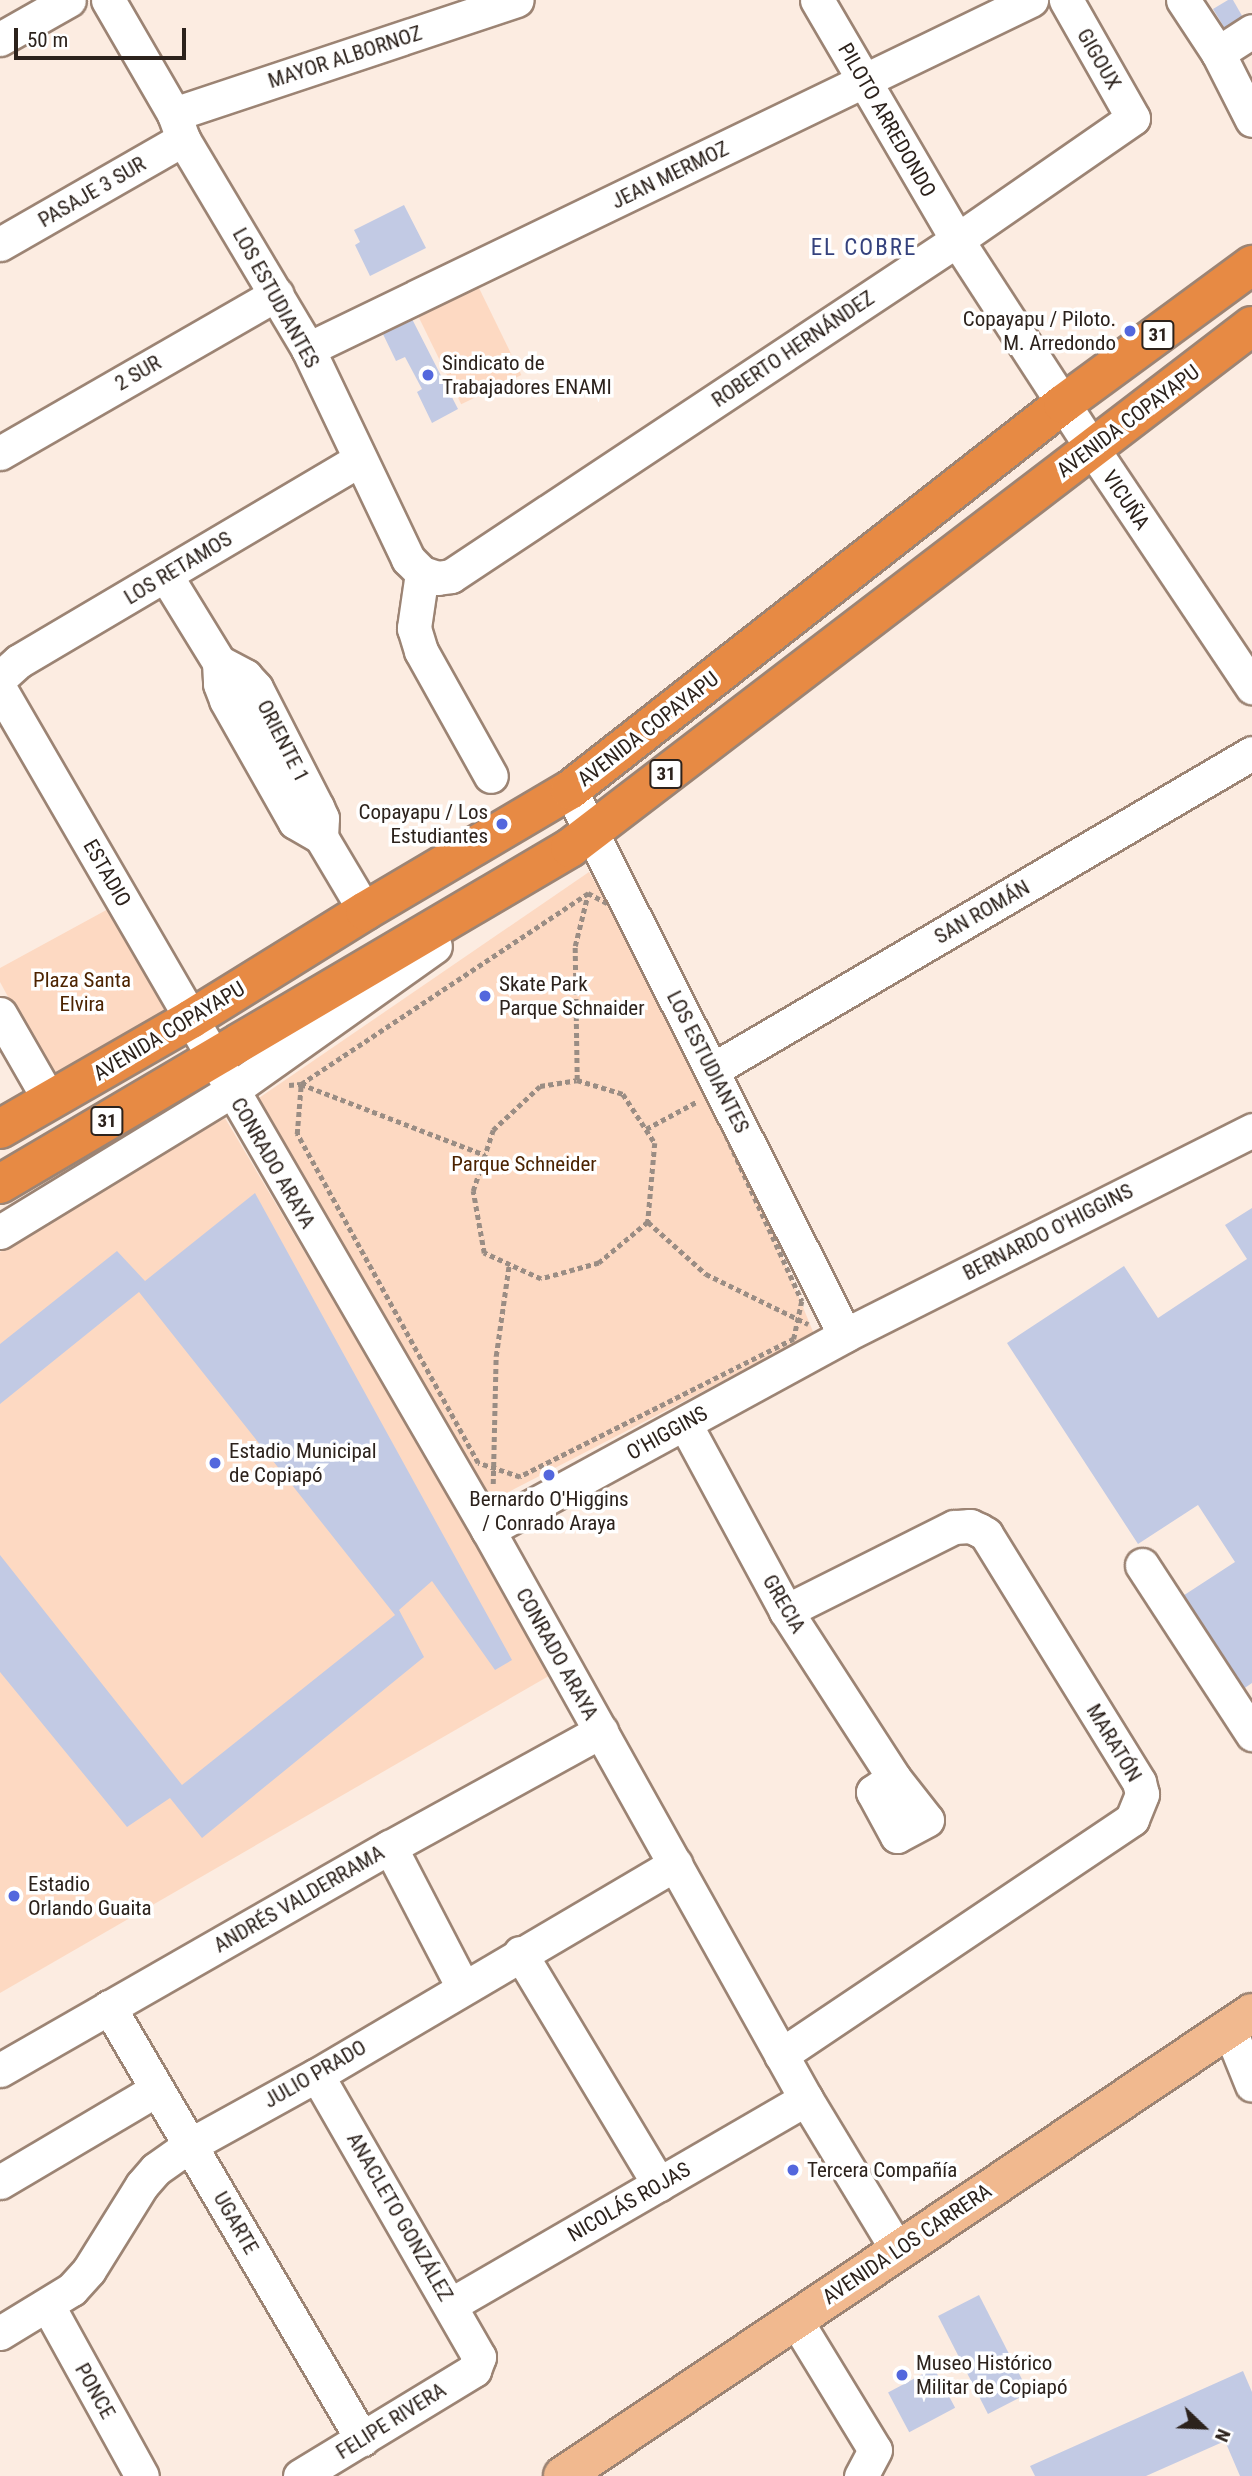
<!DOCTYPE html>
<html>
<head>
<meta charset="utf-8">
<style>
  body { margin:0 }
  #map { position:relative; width:1252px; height:2476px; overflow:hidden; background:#fcece1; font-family:"Roboto Condensed",sans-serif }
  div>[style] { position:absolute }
  .green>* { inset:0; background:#fdd9c2; transform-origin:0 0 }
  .building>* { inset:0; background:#c2cae4; transform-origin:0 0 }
  .path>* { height:4.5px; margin-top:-2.25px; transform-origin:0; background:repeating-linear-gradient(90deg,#9a8d84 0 5px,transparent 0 8.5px) }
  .roads { filter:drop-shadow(2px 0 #9c8474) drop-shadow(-2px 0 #9c8474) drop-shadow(0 2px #9c8474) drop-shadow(0 -2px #9c8474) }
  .minor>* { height:33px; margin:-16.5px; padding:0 16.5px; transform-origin:16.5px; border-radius:16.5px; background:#fff }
  .major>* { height:38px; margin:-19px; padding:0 19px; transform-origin:19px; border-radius:19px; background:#f1b98f }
  .highway>* { height:38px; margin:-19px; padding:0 19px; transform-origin:19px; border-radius:19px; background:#e78a44 }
  .dots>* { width:19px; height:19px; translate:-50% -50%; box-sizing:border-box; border:4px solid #fff; border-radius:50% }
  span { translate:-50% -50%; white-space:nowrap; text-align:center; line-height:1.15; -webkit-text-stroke:7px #fff; paint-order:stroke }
  .shield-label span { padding:2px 5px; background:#fff; border:2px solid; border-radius:5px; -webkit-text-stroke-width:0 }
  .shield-label { font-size:19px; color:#2c221c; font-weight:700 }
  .street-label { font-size:21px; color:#2c221c }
  .poi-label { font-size:21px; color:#2c221c }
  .right { translate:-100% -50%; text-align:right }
  .left { translate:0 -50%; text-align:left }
  .park-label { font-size:21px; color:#4c2300 }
  .neighbourhood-label { font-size:23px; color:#35427d; letter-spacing:2px }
  .north { position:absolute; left:1168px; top:2392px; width:70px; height:70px; -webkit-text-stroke:5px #fff; paint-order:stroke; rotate:113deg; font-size:19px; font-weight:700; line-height:28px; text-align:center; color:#2c221c }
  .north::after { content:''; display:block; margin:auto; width:24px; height:32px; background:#2c221c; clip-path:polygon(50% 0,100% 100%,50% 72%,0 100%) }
  .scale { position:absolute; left:14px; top:28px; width:172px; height:32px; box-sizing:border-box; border:4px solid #2c221c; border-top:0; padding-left:9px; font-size:21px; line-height:24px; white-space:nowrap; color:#2c221c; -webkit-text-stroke:5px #fff; paint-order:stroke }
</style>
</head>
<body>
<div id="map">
  <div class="green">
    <div style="left:478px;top:286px;width:99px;height:67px;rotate:64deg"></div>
    <div style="clip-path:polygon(589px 872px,715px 1092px,814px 1334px,487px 1503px,256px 1100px)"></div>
    <div style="clip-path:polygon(110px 908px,168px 1015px,52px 1078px,0 982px,0 968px)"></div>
    <div style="clip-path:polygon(225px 1118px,554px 1673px,0 1993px,0 1252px)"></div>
  </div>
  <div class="building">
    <div style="clip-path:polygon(1228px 0,1233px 0,1245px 21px,1227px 32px,1213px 9px)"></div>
    <div style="clip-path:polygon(404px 205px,426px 248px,370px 276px,355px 245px,360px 242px,354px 230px)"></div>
    <div style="clip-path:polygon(410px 315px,458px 409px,432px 423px,417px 392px,422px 389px,405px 357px,396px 361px,381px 330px)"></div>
    <div style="clip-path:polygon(255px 1193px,512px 1660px,495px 1670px,432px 1581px,399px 1610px,424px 1657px,202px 1838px,170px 1798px,127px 1827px,0 1672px,0 1555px,182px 1785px,395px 1615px,139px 1292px,0 1404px,0 1344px,117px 1251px,145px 1281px)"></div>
    <div style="clip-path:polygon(1252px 1208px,1252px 1683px,1233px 1696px,1172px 1603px,1235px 1562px,1198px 1505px,1138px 1544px,1007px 1343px,1124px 1266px,1158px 1318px,1247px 1259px,1225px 1225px)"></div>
    <div style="left:979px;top:2295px;width:110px;height:46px;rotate:63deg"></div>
    <div style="left:934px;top:2368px;width:45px;height:52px;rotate:62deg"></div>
    <div style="clip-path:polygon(1243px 2371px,1252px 2392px,1252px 2476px,1240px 2476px,1225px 2441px,1146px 2476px,1035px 2476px,1030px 2466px)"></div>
  </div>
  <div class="path">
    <div style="left:588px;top:893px;width:41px;rotate:27.8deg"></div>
    <div style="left:624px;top:912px;width:428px;rotate:65.4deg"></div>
    <div style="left:802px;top:1301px;width:39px;rotate:102deg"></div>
    <div style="left:794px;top:1339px;width:307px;rotate:153.3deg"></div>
    <div style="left:520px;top:1477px;width:44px;rotate:-161.6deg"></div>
    <div style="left:478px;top:1463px;width:376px;rotate:-118.8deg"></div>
    <div style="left:297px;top:1134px;width:50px;rotate:-85.4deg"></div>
    <div style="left:301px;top:1084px;width:345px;rotate:-33.6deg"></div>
    <div style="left:577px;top:1080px;width:48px;rotate:16.9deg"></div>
    <div style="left:623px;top:1094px;width:59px;rotate:56.9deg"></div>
    <div style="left:655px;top:1143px;width:79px;rotate:95.1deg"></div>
    <div style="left:648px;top:1222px;width:64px;rotate:140.1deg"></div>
    <div style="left:599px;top:1263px;width:60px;rotate:164.6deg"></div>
    <div style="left:541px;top:1279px;width:63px;rotate:-155.5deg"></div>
    <div style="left:484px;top:1253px;width:63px;rotate:-100.1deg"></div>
    <div style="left:473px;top:1191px;width:64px;rotate:-71.8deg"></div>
    <div style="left:493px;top:1130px;width:64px;rotate:-43.1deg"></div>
    <div style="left:540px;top:1086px;width:37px;rotate:-9deg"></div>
    <div style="left:577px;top:1080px;width:134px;rotate:-90.9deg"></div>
    <div style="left:575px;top:946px;width:54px;rotate:-76deg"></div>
    <div style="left:289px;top:1085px;width:12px;rotate:-5deg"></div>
    <div style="left:301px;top:1084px;width:197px;rotate:21.1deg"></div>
    <div style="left:646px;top:1129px;width:59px;rotate:-28.3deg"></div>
    <div style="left:648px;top:1222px;width:78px;rotate:41.9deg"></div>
    <div style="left:706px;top:1274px;width:114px;rotate:26.1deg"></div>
    <div style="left:493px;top:1484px;width:128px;rotate:-88.7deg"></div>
    <div style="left:496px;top:1356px;width:92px;rotate:-81.9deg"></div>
  </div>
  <div class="roads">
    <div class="minor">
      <div style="left:108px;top:0;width:132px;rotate:59.9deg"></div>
      <div style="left:174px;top:114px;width:27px;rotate:70deg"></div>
      <div style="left:183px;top:139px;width:244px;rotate:59.2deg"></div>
      <div style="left:308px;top:349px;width:233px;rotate:64.5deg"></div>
      <div style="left:408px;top:559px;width:20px;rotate:45deg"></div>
      <div style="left:422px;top:573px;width:16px;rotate:18deg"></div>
      <div style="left:437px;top:578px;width:14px;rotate:-8deg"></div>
      <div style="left:451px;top:576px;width:607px;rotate:-33.59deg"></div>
      <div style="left:957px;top:240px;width:214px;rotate:-34.7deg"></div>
      <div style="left:1133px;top:118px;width:136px;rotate:-119.6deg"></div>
      <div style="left:817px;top:0;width:278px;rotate:59.7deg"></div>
      <div style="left:957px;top:240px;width:248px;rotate:57deg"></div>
      <div style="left:1092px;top:448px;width:288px;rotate:56.2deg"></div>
      <div style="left:1183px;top:0;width:64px;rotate:56.6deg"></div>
      <div style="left:1218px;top:53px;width:75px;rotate:63.1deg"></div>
      <div style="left:0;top:39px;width:79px;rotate:-29.5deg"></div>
      <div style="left:1218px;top:53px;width:40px;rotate:-32.9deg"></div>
      <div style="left:174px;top:114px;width:361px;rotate:-18.4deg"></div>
      <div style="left:0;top:244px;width:211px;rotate:-29.8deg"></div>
      <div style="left:308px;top:349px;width:803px;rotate:-25.77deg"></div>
      <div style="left:0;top:453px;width:319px;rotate:-29.9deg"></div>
      <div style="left:422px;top:573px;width:56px;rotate:98.3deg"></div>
      <div style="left:414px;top:628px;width:24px;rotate:73deg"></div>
      <div style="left:421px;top:651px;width:143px;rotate:60.8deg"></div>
      <div style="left:166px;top:576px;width:101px;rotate:58.4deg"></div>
      <div style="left:219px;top:662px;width:22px;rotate:87deg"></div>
      <div style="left:220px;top:684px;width:17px;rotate:69deg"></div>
      <div style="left:226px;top:700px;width:140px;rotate:60.5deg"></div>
      <div style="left:295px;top:822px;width:30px;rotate:30deg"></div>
      <div style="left:219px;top:662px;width:30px;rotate:28deg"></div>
      <div style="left:245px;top:676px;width:16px;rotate:47deg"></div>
      <div style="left:256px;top:688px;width:134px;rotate:62.9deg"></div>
      <div style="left:317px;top:807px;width:12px;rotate:66deg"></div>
      <div style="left:322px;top:818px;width:19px;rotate:93deg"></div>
      <div style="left:321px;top:837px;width:86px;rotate:59.3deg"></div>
      <div style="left:0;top:678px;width:25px;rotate:-42deg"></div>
      <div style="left:19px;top:661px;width:395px;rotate:-30.6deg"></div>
      <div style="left:0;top:689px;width:972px;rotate:59.88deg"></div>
      <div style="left:488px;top:1530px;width:652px;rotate:60.8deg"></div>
      <div style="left:806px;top:2099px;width:178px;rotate:58.8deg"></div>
      <div style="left:570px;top:790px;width:610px;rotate:63.23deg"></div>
      <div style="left:0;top:1014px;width:100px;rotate:60.1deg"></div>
      <div style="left:712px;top:1070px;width:626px;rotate:-30.41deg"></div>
      <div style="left:0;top:1232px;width:271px;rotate:-31.4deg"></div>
      <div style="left:231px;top:1091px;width:250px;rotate:-35.4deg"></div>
      <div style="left:685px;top:1424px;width:213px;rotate:61.6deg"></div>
      <div style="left:786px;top:1611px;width:199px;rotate:57.1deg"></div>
      <div style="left:894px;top:1778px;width:53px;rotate:51.8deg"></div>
      <div style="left:927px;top:1820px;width:34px;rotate:152deg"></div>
      <div style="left:897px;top:1836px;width:50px;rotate:-118.6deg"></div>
      <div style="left:873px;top:1792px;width:25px;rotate:-34deg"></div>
      <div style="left:488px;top:1530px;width:407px;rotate:-28.6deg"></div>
      <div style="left:845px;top:1335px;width:456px;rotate:-26.7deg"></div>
      <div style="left:1142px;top:1565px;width:202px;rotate:56.9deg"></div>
      <div style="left:390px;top:1847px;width:158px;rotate:62.5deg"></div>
      <div style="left:520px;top:1953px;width:270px;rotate:59deg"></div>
      <div style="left:109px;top:2007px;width:501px;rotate:59.64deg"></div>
      <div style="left:1229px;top:2028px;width:61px;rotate:68deg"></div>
      <div style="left:781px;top:2055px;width:423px;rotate:-33.9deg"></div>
      <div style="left:1132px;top:1819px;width:27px;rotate:-68deg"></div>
      <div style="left:1142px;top:1794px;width:12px;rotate:-104deg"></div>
      <div style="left:1139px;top:1782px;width:291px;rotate:-121.7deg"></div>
      <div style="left:986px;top:1534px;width:8px;rotate:-150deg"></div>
      <div style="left:979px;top:1530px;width:10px;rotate:-156deg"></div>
      <div style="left:970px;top:1526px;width:16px;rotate:176deg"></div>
      <div style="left:954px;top:1527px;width:188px;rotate:153.4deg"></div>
      <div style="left:0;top:2070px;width:449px;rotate:-29.8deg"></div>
      <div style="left:390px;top:1847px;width:241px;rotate:-28.8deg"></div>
      <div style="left:0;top:2182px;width:182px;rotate:-30.6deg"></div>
      <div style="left:452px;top:2304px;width:409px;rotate:-30.1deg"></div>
      <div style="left:48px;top:2306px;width:194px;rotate:61.1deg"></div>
      <div style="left:795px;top:2319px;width:153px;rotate:58.6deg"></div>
      <div style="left:875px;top:2450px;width:30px;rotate:118deg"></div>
      <div style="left:0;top:2333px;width:84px;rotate:-31.4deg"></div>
      <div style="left:72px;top:2289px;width:25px;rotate:-48deg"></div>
      <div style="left:89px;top:2270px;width:100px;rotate:-58.1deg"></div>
      <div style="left:142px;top:2185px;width:21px;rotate:-49deg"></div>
      <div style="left:156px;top:2169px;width:42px;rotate:-35.2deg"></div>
      <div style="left:190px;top:2145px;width:145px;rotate:-28.9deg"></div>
      <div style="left:317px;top:2075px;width:416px;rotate:-30.5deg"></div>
      <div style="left:300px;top:2476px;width:204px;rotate:-31.3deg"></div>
      <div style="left:474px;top:2370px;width:14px;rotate:-69deg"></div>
      <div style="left:479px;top:2357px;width:325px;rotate:-119.9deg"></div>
    </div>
    <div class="major">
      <div style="left:563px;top:2476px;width:830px;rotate:-33.9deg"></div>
    </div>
    <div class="highway">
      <div style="left:0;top:1129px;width:220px;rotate:-29.9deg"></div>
      <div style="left:191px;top:1019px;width:205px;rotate:-31.8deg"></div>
      <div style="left:365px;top:911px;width:238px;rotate:-30.6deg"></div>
      <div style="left:570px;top:790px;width:626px;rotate:-38.06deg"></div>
      <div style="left:1063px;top:404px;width:235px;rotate:-36.3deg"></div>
      <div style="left:0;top:1184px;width:662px;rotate:-30.52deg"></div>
      <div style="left:570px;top:848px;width:859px;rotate:-37.43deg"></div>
    </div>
  </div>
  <div class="dots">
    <div style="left:1130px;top:331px;background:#5367dd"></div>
    <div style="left:428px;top:375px;background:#5367dd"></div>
    <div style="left:502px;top:824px;background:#5367dd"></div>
    <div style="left:485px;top:996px;background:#5367dd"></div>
    <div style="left:215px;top:1463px;background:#5367dd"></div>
    <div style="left:549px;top:1475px;background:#5367dd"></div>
    <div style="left:14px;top:1896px;background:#5367dd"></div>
    <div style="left:793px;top:2170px;background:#5367dd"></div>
    <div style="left:902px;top:2375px;background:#5367dd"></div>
  </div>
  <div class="shield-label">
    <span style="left:1158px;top:335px">31</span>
    <span style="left:666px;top:774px">31</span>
    <span style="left:107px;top:1121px">31</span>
  </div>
  <div class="street-label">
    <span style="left:345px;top:57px;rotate:-18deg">MAYOR ALBORNOZ</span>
    <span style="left:1099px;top:59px;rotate:60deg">GIGOUX</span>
    <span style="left:887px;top:120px;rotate:60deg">PILOTO ARREDONDO</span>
    <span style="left:670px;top:175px;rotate:-26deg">JEAN MERMOZ</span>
    <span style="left:92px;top:192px;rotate:-30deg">PASAJE 3 SUR</span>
    <span style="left:276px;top:298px;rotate:61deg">LOS ESTUDIANTES</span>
    <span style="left:793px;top:349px;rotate:-34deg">ROBERTO HERNÁNDEZ</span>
    <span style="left:138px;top:373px;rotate:-30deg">2 SUR</span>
    <span style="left:1128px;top:421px;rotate:-37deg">AVENIDA COPAYAPU</span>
    <span style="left:1126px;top:500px;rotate:56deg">VICUÑA</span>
    <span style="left:178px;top:568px;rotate:-31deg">LOS RETAMOS</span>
    <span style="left:648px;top:729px;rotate:-38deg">AVENIDA COPAYAPU</span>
    <span style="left:283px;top:741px;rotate:63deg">ORIENTE 1</span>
    <span style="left:107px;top:873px;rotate:60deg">ESTADIO</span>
    <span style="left:982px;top:912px;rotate:-30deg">SAN ROMÁN</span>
    <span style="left:169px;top:1031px;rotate:-31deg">AVENIDA COPAYAPU</span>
    <span style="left:708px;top:1062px;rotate:63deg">LOS ESTUDIANTES</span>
    <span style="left:273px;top:1163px;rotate:60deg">CONRADO ARAYA</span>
    <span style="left:1048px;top:1232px;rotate:-27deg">BERNARDO O'HIGGINS</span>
    <span style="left:667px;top:1433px;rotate:-29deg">O'HIGGINS</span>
    <span style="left:784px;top:1604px;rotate:60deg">GRECIA</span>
    <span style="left:557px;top:1654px;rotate:61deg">CONRADO ARAYA</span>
    <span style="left:1114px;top:1743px;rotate:59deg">MARATÓN</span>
    <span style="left:299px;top:1899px;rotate:-30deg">ANDRÉS VALDERRAMA</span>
    <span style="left:315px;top:2074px;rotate:-30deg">JULIO PRADO</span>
    <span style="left:629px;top:2202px;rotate:-30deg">NICOLÁS ROJAS</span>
    <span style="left:400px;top:2217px;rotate:60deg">ANACLETO GONZÁLEZ</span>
    <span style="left:236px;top:2223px;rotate:60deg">UGARTE</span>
    <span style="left:907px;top:2244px;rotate:-34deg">AVENIDA LOS CARRERA</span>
    <span style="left:95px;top:2391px;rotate:61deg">PONCE</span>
    <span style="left:391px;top:2421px;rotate:-32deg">FELIPE RIVERA</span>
  </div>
  <div class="poi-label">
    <span class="right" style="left:1116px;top:331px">Copayapu / Piloto.<br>M. Arredondo</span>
    <span class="left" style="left:442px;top:375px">Sindicato de<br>Trabajadores ENAMI</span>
    <span class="right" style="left:488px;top:824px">Copayapu / Los<br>Estudiantes</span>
    <span class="left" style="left:499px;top:996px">Skate Park<br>Parque Schnaider</span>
    <span class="left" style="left:229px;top:1463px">Estadio Municipal<br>de Copiapó</span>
    <span style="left:549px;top:1511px">Bernardo O'Higgins<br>/ Conrado Araya</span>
    <span class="left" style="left:28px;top:1896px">Estadio<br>Orlando Guaita</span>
    <span class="left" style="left:807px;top:2170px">Tercera Compañía</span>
    <span class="left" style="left:916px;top:2375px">Museo Histórico<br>Militar de Copiapó</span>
  </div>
  <div class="park-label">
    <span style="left:82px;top:992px">Plaza Santa<br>Elvira</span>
    <span style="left:524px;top:1164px">Parque Schneider</span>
  </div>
  <div class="neighbourhood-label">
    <span style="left:864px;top:248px">EL COBRE</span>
  </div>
  <div class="north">N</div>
  <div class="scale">50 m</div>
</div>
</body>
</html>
